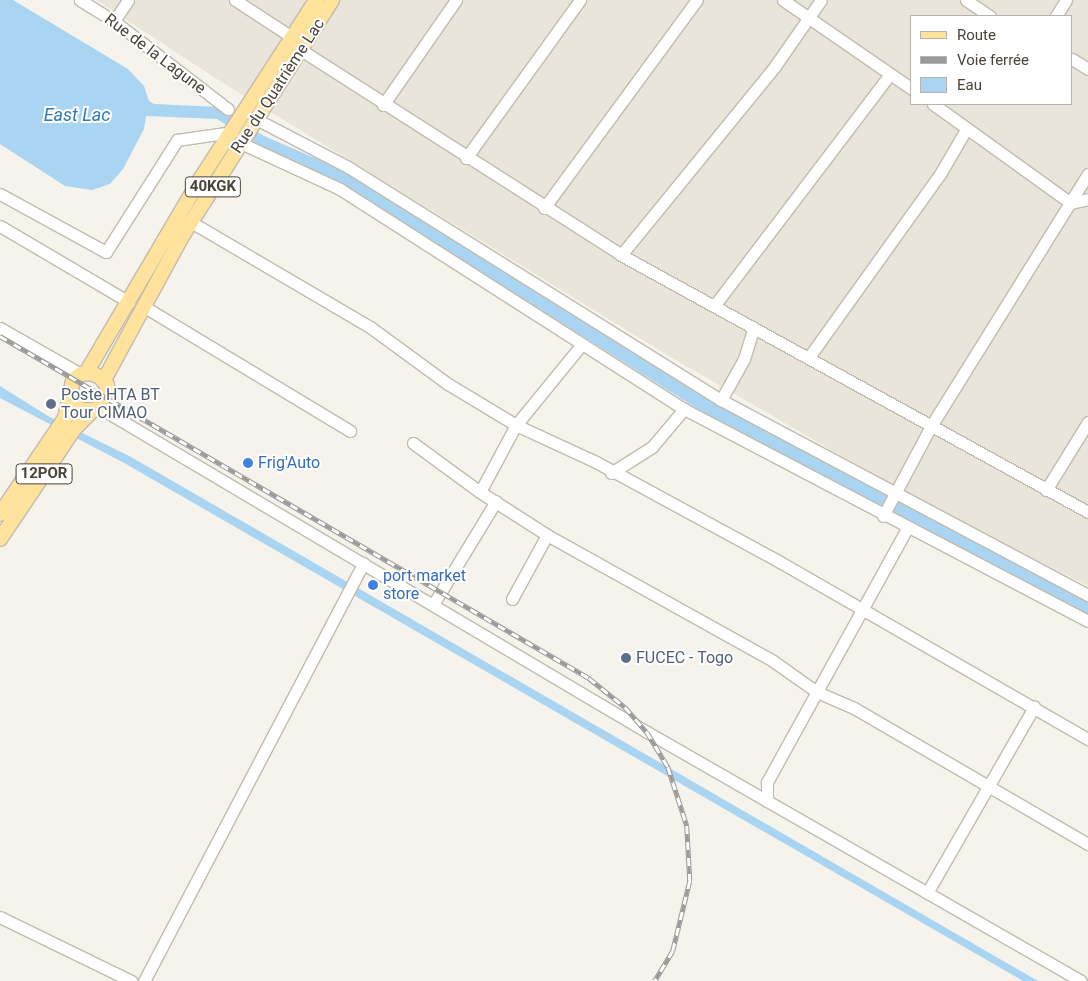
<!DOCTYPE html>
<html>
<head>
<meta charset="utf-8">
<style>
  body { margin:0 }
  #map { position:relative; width:1088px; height:981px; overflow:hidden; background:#f6f3ec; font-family:Roboto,sans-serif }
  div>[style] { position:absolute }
  .residential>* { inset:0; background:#eae5da }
  .water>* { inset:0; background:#a9d4f2 }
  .roads { filter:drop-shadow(1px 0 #c2bbae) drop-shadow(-1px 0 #c2bbae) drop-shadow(0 1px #c2bbae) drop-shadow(0 -1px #c2bbae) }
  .minor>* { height:11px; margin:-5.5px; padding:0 5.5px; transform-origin:5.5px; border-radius:5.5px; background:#fff }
  .major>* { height:14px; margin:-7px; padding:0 7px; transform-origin:7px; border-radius:7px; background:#ffe39c }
  .rail>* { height:4.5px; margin-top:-2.25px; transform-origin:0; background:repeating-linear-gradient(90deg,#fff 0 8px,#9a9a9a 0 16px); box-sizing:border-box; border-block:1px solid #9a9a9a }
  .dots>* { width:14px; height:14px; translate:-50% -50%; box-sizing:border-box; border:2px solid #fff; border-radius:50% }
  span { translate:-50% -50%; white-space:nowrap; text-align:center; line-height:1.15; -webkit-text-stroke:4px #fff; paint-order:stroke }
  .shield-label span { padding:1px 4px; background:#fff; border:1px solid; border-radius:4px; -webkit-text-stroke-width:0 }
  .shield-label { font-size:15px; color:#4b4439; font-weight:700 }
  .street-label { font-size:16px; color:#4b4439 }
  .service-label { font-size:16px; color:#4e5e75 }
  .left { translate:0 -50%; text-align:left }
  .shop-label { font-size:16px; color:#366cbe }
  .water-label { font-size:18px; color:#2e7ab2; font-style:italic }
  .legend { position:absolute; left:910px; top:15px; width:162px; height:90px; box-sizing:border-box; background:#fff; border:1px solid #b7b4b0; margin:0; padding:6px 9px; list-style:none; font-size:15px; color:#4b4439 }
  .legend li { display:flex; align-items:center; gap:10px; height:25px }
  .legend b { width:25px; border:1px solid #b7b4b0 }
</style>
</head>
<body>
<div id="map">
  <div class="residential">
    <div style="clip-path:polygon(evenodd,96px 0,1088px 0,1088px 586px,923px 503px,669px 356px,220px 81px,96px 0,912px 16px,1072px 16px,1072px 104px,912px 104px,912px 16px)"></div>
  </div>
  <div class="water">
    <div style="clip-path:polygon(0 0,13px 0,128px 69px,144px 86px,149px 101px,154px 104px,219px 107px,264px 136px,345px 171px,712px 402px,1088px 601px,1088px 616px,701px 411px,338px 182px,258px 145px,217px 119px,146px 116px,144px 129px,123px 169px,110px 184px,92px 190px,65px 186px,0 144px)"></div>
    <div style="clip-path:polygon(0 386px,48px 416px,131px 457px,1038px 981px,1023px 981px,126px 464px,0 398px)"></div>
  </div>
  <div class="roads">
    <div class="minor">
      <div style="left:80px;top:0;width:40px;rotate:32deg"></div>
      <div style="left:114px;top:21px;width:144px;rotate:37.7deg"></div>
      <div style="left:235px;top:0;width:68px;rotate:33deg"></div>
      <div style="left:783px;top:0;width:157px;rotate:34.6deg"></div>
      <div style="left:966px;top:0;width:29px;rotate:34deg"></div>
      <div style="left:1056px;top:16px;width:19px;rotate:-58deg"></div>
      <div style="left:114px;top:21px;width:25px;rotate:-56deg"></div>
      <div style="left:301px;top:50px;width:380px;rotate:32.6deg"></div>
      <div style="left:621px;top:255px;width:533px;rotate:28.82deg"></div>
      <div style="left:1072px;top:59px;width:19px;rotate:32deg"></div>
      <div style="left:933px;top:104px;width:170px;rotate:35.7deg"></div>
      <div style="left:1071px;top:203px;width:17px;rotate:-13deg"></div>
      <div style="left:383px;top:105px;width:128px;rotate:-55.2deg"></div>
      <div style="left:256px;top:119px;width:104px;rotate:27.6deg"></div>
      <div style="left:348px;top:167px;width:440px;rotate:32deg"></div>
      <div style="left:721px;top:400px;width:416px;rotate:28deg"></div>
      <div style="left:241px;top:143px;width:109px;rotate:24.9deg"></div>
      <div style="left:340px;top:189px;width:408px;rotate:32.6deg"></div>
      <div style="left:684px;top:409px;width:456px;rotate:27.7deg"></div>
      <div style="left:466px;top:158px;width:195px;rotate:-54.2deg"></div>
      <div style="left:0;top:194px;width:121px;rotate:28.7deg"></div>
      <div style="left:106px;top:252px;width:133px;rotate:-57.6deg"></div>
      <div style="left:177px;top:140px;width:56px;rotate:-8.3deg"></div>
      <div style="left:544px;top:208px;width:258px;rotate:-53.7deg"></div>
      <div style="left:191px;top:222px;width:208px;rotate:30.4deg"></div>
      <div style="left:370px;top:327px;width:97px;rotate:36.2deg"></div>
      <div style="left:448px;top:384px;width:79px;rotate:31.1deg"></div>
      <div style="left:516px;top:425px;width:88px;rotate:24.8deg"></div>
      <div style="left:596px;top:462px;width:209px;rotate:28.5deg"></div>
      <div style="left:780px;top:562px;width:355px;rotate:29.9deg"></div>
      <div style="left:0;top:226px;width:150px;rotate:30.5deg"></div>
      <div style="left:621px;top:255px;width:244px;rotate:-50.8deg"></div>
      <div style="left:775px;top:66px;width:80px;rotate:-55.1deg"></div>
      <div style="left:143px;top:306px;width:242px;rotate:31.1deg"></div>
      <div style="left:714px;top:306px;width:291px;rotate:-52.8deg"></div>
      <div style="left:0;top:328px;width:93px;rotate:29.6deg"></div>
      <div style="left:809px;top:357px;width:225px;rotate:-54.4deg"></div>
      <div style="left:940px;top:174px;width:53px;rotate:-59.6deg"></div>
      <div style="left:721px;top:400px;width:47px;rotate:-60.7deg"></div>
      <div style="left:744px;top:359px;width:30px;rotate:-73deg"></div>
      <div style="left:100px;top:408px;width:636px;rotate:30.64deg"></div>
      <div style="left:647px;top:732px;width:500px;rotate:29.84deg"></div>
      <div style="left:413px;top:443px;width:83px;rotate:36.2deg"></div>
      <div style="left:480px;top:492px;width:80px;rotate:32.7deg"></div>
      <div style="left:547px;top:535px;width:259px;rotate:29.1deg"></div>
      <div style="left:773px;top:661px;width:54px;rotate:35.2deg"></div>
      <div style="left:817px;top:692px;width:40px;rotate:23.4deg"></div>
      <div style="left:854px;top:708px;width:271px;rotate:30.2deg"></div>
      <div style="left:611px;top:473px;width:49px;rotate:-32.4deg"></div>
      <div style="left:652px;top:447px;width:50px;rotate:-49.9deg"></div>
      <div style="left:1046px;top:490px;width:80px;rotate:-58.3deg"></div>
      <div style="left:480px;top:492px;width:76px;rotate:-61.8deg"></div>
      <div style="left:516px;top:425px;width:104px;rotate:-50.8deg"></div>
      <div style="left:883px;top:516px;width:102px;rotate:-61.9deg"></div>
      <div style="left:931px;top:426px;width:297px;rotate:-58.1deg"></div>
      <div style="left:512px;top:599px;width:73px;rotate:-61.3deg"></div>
      <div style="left:434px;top:603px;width:119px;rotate:-58.7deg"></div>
      <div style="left:767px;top:801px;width:19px;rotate:-90deg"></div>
      <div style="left:767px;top:782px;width:290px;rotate:-61.1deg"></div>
      <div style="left:927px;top:893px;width:215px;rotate:-60.1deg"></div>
      <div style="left:0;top:917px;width:146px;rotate:26deg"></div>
      <div style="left:144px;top:981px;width:472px;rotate:-62.3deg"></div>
    </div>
    <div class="major">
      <div style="left:86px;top:373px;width:226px;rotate:-59.5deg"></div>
      <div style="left:201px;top:178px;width:212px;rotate:-57.1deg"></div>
      <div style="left:104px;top:380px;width:162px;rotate:-61.5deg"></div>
      <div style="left:181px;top:238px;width:282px;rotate:-57.6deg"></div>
      <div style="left:0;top:514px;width:116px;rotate:-55.9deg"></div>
      <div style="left:65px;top:418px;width:39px;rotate:-78deg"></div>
      <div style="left:73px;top:380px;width:10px;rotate:-37deg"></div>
      <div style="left:81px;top:374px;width:10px;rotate:-6deg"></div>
      <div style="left:91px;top:373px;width:10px;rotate:24deg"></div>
      <div style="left:100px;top:377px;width:11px;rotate:49deg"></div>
      <div style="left:107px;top:385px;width:15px;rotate:90deg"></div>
      <div style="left:107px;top:400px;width:15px;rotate:138deg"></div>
      <div style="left:96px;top:410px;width:15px;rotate:180deg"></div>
      <div style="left:81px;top:410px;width:15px;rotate:-138deg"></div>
      <div style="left:0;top:539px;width:134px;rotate:-56deg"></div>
      <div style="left:75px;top:428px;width:23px;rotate:-45deg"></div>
    </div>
  </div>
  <div class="rail">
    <div style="left:0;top:336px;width:681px;rotate:30.14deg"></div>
    <div style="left:589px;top:678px;width:46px;rotate:38.9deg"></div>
    <div style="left:625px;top:707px;width:33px;rotate:49deg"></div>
    <div style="left:647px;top:732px;width:41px;rotate:59deg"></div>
    <div style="left:668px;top:767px;width:62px;rotate:72.1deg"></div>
    <div style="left:687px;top:826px;width:55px;rotate:86.9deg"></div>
    <div style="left:690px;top:881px;width:72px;rotate:103.7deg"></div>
    <div style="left:673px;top:951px;width:35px;rotate:121deg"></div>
  </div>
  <div class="dots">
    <div style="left:51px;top:404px;background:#5c6f8a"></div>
    <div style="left:248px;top:463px;background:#3f7fe0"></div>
    <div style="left:373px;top:585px;background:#3f7fe0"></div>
    <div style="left:626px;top:658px;background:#5c6f8a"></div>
  </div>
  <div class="shield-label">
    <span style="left:213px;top:187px">40KGK</span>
    <span style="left:44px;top:474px">12POR</span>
  </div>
  <div class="street-label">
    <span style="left:155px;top:54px;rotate:37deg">Rue de la Lagune</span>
    <span style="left:278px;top:86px;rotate:-57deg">Rue du Quatrième Lac</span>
  </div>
  <div class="service-label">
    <span class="left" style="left:61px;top:404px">Poste HTA BT<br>Tour CIMAO</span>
    <span class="left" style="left:636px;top:658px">FUCEC - Togo</span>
  </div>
  <div class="shop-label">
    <span class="left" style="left:258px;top:463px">Frig'Auto</span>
    <span class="left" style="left:383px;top:585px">port market<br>store</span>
  </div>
  <div class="water-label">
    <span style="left:77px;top:115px">East Lac</span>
  </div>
  <ul class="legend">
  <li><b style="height:6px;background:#ffe39c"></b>Route</li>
  <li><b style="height:6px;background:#9a9a9a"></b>Voie ferrée</li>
  <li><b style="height:14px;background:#a9d4f2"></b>Eau</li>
  </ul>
</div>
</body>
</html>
